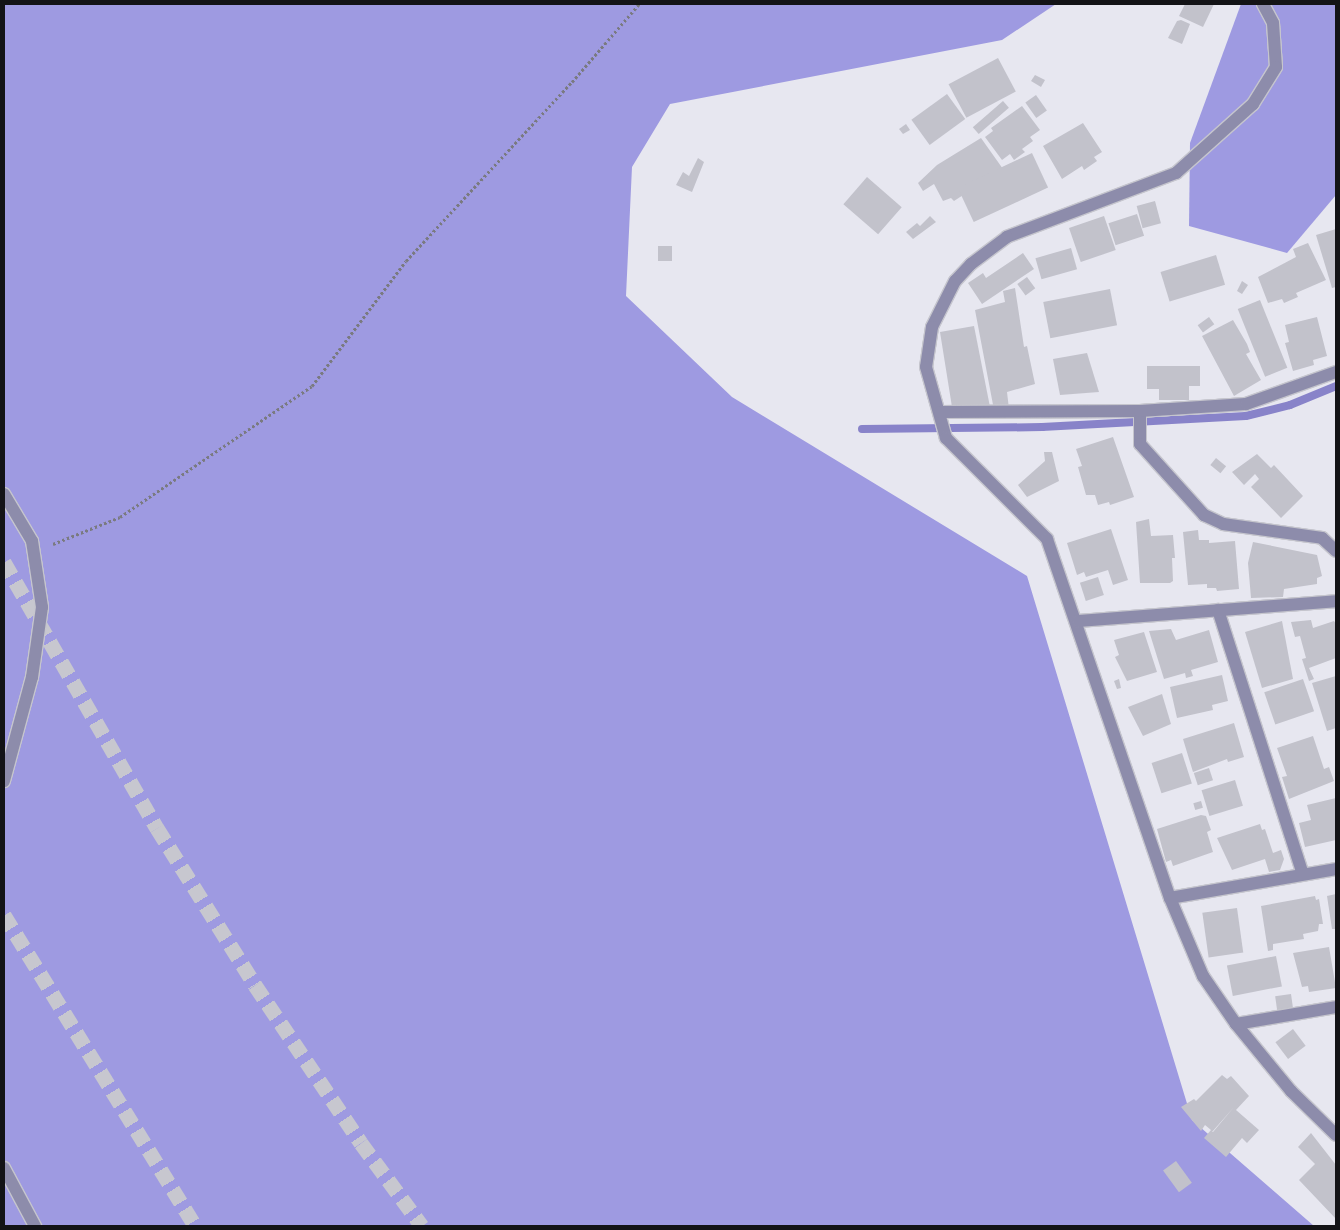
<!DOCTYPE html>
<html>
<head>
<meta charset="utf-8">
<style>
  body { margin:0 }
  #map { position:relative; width:1340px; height:1230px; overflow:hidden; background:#e7e7f0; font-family:Literata,serif }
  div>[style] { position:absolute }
  .forest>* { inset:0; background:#9e9ae1 }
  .stream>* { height:8px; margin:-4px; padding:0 4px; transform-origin:4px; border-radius:4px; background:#8883c9 }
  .building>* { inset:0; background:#c2c2cb; transform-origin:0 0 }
  .highway-tunnel>* { height:15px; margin-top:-7.5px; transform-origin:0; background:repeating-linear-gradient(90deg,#c7c7cf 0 15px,transparent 0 23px) }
  .path>* { height:3px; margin-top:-1.5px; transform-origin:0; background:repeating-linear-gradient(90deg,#7a7a80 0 2.5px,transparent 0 5px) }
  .roads { filter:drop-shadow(1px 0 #c5c5cd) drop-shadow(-1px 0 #c5c5cd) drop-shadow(0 1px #c5c5cd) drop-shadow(0 -1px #c5c5cd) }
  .minor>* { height:12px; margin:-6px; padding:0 6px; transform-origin:6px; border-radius:6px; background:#8d8cab }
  span { translate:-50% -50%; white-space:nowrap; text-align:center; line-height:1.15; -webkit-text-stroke:4px #fff; paint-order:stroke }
  .frame { position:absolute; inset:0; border:5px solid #131316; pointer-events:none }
</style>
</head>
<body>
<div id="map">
  <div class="forest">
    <div style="clip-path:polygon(4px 4px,1056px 4px,1002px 40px,670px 104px,632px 167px,626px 296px,732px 397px,1027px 576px,1192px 1120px,1314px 1226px,4px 1226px)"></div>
    <div style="clip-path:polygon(1241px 4px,1336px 4px,1336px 195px,1287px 253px,1189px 226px,1190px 143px)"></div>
  </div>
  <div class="stream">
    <div style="left:862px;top:429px;width:180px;rotate:-0.6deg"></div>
    <div style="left:1042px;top:427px;width:204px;rotate:-3.1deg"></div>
    <div style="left:1246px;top:416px;width:45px;rotate:-14deg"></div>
    <div style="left:1290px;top:405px;width:50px;rotate:-22.4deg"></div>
  </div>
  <div class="building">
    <div style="clip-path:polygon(1185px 4px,1214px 4px,1203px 27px,1179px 16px)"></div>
    <div style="clip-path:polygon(1181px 20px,1190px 24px,1182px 44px,1168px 38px,1177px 21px)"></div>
    <div style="left:998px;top:58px;width:38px;height:56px;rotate:62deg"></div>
    <div style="clip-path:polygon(1035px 75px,1045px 80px,1041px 87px,1031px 81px)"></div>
    <div style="left:947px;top:94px;width:31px;height:44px;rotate:54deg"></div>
    <div style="left:1036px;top:95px;width:19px;height:13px;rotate:55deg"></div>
    <div style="left:1003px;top:101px;width:9px;height:40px;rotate:49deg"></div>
    <div style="clip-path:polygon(1022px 106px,1040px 130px,1030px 137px,1033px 141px,1022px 149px,1025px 152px,1014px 160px,1010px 154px,1002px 160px,985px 137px,993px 131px,991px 128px)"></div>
    <div style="clip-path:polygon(1083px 123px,1102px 152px,1094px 157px,1097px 161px,1084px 170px,1082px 166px,1062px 179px,1043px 146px)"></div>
    <div style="clip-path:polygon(906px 124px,910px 130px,903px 134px,899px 129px)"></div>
    <div style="clip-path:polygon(981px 138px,1003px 169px,954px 201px,951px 198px,943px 201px,934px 184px,923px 191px,918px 183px,937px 165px)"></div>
    <div style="left:1032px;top:153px;width:38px;height:82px;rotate:65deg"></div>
    <div style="clip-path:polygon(698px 158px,704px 162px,692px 192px,676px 185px,683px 172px,689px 176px)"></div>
    <div style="left:867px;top:177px;width:46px;height:36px;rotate:41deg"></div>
    <div style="left:1155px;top:201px;width:23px;height:19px;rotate:75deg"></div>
    <div style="left:1137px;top:214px;width:23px;height:30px;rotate:72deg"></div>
    <div style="clip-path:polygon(930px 216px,936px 222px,913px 239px,906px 232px,917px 223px,920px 226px)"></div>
    <div style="left:1104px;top:216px;width:36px;height:37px;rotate:71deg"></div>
    <div style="clip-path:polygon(1336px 229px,1336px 287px,1332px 288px,1316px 235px)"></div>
    <div style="clip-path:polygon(1308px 243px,1326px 280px,1296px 293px,1298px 297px,1284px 303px,1282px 299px,1268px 303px,1258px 277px,1296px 257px,1293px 249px)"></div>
    <div style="left:658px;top:246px;width:14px;height:15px"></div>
    <div style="left:1071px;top:248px;width:22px;height:37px;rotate:74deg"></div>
    <div style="clip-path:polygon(1023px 253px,1034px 269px,982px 304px,968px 283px,983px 273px,986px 278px)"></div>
    <div style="left:1216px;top:255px;width:31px;height:58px;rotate:73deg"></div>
    <div style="left:1027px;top:277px;width:14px;height:12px;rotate:54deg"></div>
    <div style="clip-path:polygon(1242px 281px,1248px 285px,1242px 294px,1237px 291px)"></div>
    <div style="clip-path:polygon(1015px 288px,1024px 347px,1027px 346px,1035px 384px,1007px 392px,1009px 409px,994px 410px,975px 310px,1005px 302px,1003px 291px)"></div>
    <div style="left:1110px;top:289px;width:37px;height:68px;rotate:79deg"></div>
    <div style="left:1260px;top:300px;width:73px;height:24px;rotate:68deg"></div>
    <div style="left:1209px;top:317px;width:9px;height:14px;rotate:54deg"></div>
    <div style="clip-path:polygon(1317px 317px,1327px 356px,1313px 360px,1314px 365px,1293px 371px,1285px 343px,1289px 342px,1285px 325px)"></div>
    <div style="clip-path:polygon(1233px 320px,1247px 344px,1250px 352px,1246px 354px,1261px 380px,1234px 396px,1202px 336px)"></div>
    <div style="clip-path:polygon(974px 326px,990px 407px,952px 407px,940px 332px)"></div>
    <div style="clip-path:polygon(1087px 353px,1099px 392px,1060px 395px,1053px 359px)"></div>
    <div style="clip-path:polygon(1147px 366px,1200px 366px,1200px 386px,1189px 386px,1189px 400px,1159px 400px,1159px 389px,1147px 389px)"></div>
    <div style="clip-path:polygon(1113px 437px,1134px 497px,1110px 505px,1109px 502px,1098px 505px,1095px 495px,1086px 495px,1078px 467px,1082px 466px,1076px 449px)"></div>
    <div style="clip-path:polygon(1044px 452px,1052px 452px,1059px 481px,1027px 497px,1018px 485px,1045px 461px)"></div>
    <div style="clip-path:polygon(1257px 454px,1271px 468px,1274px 465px,1303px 496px,1281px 518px,1251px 487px,1259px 479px,1255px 474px,1244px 485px,1232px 472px)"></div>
    <div style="left:1216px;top:458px;width:13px;height:9px;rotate:39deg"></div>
    <div style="clip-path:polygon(1149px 519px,1151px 536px,1173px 535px,1175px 558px,1172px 558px,1173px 581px,1170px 583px,1140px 583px,1136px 522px)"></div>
    <div style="clip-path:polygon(1111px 529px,1128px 580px,1113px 585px,1108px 570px,1086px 577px,1084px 572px,1077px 575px,1067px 543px)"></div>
    <div style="clip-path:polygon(1198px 530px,1199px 540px,1209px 540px,1209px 543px,1235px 541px,1239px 589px,1217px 591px,1216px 588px,1207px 588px,1207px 584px,1188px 585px,1183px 532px)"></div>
    <div style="clip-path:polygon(1253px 542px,1317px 555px,1322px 576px,1317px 578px,1317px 584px,1284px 589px,1283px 597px,1251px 598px,1248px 563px)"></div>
    <div style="left:1098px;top:577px;width:19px;height:19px;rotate:72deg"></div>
    <div style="clip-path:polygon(1311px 620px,1313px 628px,1334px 621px,1336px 624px,1336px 658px,1309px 668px,1314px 679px,1309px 681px,1302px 659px,1306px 658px,1300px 636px,1295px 637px,1291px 622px)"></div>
    <div style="clip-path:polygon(1282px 621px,1293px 679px,1262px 688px,1245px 632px)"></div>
    <div style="clip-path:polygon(1171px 629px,1176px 640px,1209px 630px,1218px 662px,1191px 670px,1193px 676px,1186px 678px,1185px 673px,1164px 679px,1149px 631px)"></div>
    <div style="clip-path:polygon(1144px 632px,1157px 672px,1127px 681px,1115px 657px,1119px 655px,1114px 640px)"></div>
    <div style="clip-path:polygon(1222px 675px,1228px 701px,1212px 705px,1213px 710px,1177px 718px,1170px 687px)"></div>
    <div style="clip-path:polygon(1336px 676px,1336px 728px,1327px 731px,1312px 683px)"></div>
    <div style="clip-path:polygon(1119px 679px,1121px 688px,1117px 689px,1114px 681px)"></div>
    <div style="left:1303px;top:679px;width:34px;height:41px;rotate:71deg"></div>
    <div style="clip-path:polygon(1162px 694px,1171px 724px,1143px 736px,1128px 707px)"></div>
    <div style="clip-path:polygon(1234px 723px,1244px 757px,1228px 762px,1227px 759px,1193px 772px,1183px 739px)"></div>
    <div style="clip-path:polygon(1313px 736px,1324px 769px,1329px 767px,1334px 781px,1289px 799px,1282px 777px,1287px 776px,1277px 748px)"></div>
    <div style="left:1182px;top:753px;width:32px;height:32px;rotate:72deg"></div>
    <div style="left:1209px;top:768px;width:13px;height:16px;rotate:72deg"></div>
    <div style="left:1235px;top:780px;width:27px;height:35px;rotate:73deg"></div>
    <div style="clip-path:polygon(1336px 798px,1336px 840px,1305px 847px,1299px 823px,1311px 820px,1307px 805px)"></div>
    <div style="left:1201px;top:801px;width:7px;height:8px;rotate:74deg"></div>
    <div style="clip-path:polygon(1201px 815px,1206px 816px,1211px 830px,1207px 832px,1213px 852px,1173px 866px,1171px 860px,1166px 862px,1157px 829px)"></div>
    <div style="clip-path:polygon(1260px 824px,1262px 830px,1265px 829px,1273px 853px,1281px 850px,1284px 859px,1280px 870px,1269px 872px,1265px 859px,1232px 870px,1217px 838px)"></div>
    <div style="clip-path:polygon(1336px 894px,1336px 929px,1332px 929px,1327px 896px)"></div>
    <div style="clip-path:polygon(1315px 896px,1316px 900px,1319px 899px,1323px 924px,1319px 924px,1318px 931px,1303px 934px,1304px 939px,1273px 944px,1273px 950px,1268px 951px,1261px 906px)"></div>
    <div style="left:1237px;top:908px;width:45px;height:35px;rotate:82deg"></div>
    <div style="clip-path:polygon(1329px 947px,1336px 988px,1309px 992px,1308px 986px,1302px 987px,1293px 953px)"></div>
    <div style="left:1276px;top:956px;width:31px;height:50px;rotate:79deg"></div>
    <div style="left:1291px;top:994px;width:14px;height:16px;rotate:82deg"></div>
    <div style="left:1293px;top:1029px;width:21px;height:22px;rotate:53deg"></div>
    <div style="clip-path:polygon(evenodd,1222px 1075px,1227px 1079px,1231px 1076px,1249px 1096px,1236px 1110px,1259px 1130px,1247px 1143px,1242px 1138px,1226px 1157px,1204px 1138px,1211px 1130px,1205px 1125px,1201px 1131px,1181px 1107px,1194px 1099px,1196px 1101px,1222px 1075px,1234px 1107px,1213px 1132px,1212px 1132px,1234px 1107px)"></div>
    <div style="clip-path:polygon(1311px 1133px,1336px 1165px,1336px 1219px,1299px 1180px,1315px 1164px,1298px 1147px)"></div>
    <div style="left:1176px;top:1161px;width:27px;height:16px;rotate:54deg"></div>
  </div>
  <div class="highway-tunnel">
    <div style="left:4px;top:562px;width:307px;rotate:60.1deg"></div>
    <div style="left:157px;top:828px;width:185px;rotate:58deg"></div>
    <div style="left:255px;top:985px;width:190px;rotate:56.1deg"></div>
    <div style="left:361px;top:1143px;width:103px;rotate:53.7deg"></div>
    <div style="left:4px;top:915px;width:365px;rotate:58.4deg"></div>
  </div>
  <div class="path">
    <div style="left:53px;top:544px;width:72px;rotate:-21.9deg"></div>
    <div style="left:120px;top:517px;width:232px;rotate:-34.3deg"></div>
    <div style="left:312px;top:386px;width:156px;rotate:-53.1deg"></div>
    <div style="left:406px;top:261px;width:244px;rotate:-47.2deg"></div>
    <div style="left:572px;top:82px;width:103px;rotate:-49.3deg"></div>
  </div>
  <div class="roads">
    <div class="minor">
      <div style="left:1263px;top:4px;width:21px;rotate:62deg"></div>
      <div style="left:1273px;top:23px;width:44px;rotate:86.1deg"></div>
      <div style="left:1276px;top:67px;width:44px;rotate:121.9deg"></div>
      <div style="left:1253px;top:104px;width:103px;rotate:138.1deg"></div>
      <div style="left:1176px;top:173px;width:181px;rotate:159.3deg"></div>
      <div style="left:1007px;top:237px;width:45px;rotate:143.1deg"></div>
      <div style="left:971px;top:264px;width:23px;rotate:133deg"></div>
      <div style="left:955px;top:281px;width:51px;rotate:116.6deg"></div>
      <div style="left:932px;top:327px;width:40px;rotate:98.5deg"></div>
      <div style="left:926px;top:367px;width:74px;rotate:74.3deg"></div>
      <div style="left:946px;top:438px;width:143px;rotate:45deg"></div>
      <div style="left:1047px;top:539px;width:379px;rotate:71.1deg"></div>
      <div style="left:1170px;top:898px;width:85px;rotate:67.1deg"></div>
      <div style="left:1203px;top:976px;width:58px;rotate:55.5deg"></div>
      <div style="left:1236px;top:1024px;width:87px;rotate:50.6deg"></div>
      <div style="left:1291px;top:1091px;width:63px;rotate:44.4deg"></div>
      <div style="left:1140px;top:411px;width:33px;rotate:90deg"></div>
      <div style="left:1140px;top:444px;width:96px;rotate:48deg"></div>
      <div style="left:1204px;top:515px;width:21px;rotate:25deg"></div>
      <div style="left:1223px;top:524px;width:100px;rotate:8deg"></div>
      <div style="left:1322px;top:538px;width:19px;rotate:43deg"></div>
      <div style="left:940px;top:412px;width:200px;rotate:-0.3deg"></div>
      <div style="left:1140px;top:411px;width:106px;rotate:-3.8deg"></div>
      <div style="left:1246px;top:404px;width:96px;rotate:-19.6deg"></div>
      <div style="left:4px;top:494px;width:55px;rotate:59.2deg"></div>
      <div style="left:32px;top:541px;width:67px;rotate:81.4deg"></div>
      <div style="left:42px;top:607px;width:71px;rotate:98.1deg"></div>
      <div style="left:32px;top:677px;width:108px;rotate:105.1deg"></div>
      <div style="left:1218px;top:610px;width:277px;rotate:72.2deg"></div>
      <div style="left:1078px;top:621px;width:259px;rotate:-4.4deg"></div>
      <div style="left:1170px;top:898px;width:169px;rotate:-9.9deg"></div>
      <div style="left:1236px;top:1024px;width:101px;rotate:-9.6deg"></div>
      <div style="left:4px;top:1168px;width:66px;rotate:61.9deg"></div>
    </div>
  </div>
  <div class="frame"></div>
</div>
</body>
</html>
